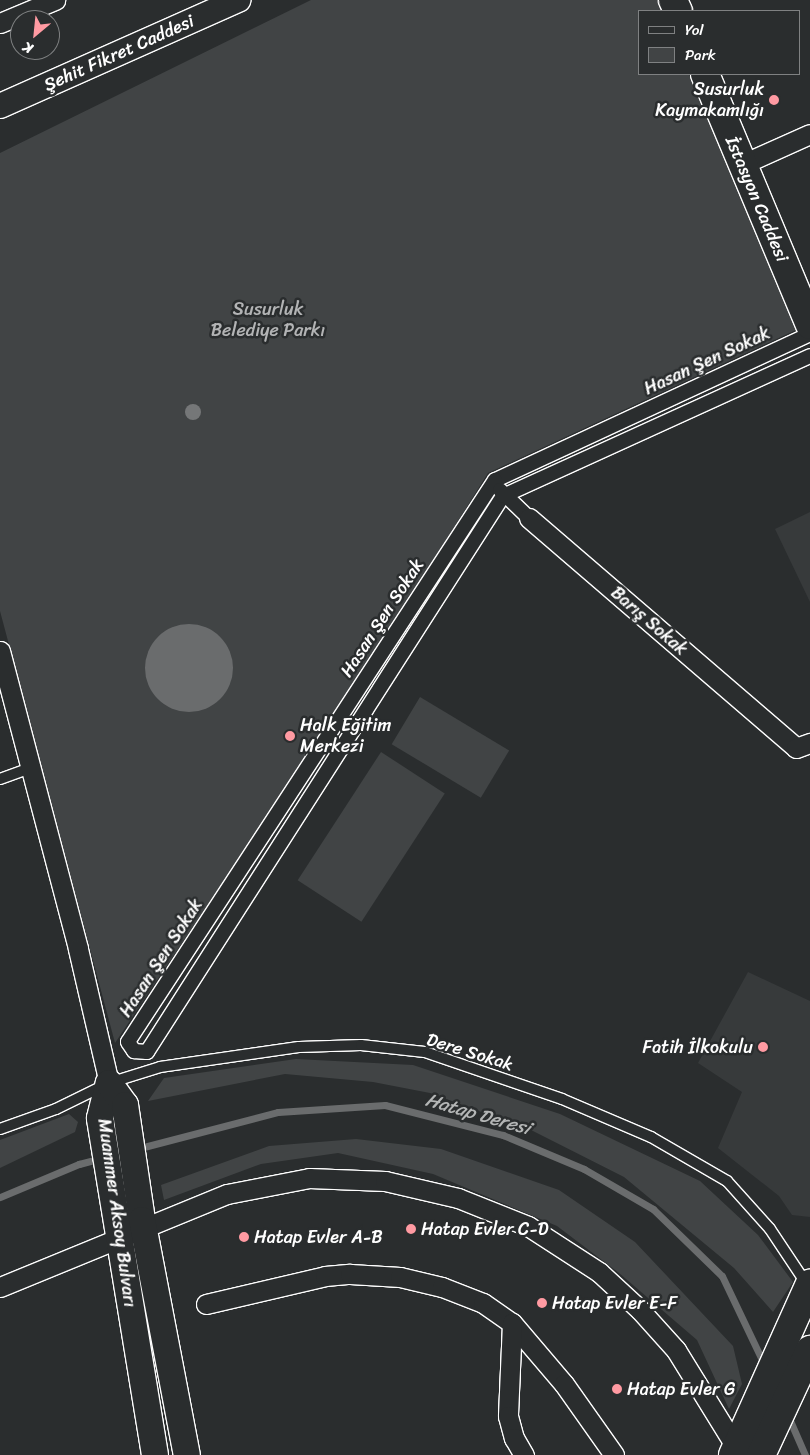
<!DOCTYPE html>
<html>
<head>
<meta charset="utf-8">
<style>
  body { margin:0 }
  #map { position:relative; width:810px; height:1455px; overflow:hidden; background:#2a2d2e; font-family:Sriracha,sans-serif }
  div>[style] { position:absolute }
  .built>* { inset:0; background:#373a3b }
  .green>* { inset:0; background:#414445; transform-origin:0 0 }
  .water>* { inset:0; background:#6a6c6d }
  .round { border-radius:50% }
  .stream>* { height:7px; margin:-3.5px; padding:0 3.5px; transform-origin:3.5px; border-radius:3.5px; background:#6a6c6d }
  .roads { filter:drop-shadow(1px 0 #fff) drop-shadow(-1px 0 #fff) drop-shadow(0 1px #fff) drop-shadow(0 -1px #fff) }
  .service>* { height:10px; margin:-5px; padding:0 5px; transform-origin:5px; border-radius:5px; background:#2a2d2e }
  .pedestrian>* { height:14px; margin:-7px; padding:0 7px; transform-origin:7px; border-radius:7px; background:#2a2d2e }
  .minor>* { height:19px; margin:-9.5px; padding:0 9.5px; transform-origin:9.5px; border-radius:9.5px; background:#2a2d2e }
  .tertiary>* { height:24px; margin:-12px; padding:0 12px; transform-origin:12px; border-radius:12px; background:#2a2d2e }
  .secondary>* { height:26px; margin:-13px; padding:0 13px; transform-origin:13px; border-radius:13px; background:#2a2d2e }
  .primary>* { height:28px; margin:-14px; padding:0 14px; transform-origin:14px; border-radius:14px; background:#2a2d2e }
  .trees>* { width:16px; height:16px; margin:-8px; border-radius:50%; background:#757778 }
  .dots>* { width:14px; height:14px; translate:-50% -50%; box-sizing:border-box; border:2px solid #2a2d2e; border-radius:50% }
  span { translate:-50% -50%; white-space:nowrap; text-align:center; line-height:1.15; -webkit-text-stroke:5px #2a2d2e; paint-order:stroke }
  .street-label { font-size:18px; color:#fff }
  .poi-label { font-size:18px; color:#fff }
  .right { translate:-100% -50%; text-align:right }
  .left { translate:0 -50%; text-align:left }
  .park-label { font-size:18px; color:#b3b4b5 }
  .water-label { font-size:19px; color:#b4b6b6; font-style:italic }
  .legend { position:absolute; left:638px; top:10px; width:162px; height:65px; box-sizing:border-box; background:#2a2d2e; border:1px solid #7f8182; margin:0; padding:6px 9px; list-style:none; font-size:15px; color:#fff }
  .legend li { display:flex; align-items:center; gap:10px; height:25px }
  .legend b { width:25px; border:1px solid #7f8182 }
  .north { position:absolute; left:10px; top:10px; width:50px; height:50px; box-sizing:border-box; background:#2a2d2e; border:1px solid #7f8182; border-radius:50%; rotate:208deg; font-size:14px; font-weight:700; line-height:20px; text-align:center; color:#fff }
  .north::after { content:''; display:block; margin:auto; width:18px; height:22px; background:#ff9aa2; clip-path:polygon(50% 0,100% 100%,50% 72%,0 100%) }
</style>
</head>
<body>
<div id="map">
  <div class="built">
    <div style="clip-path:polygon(810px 512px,810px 602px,775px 529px)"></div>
    <div style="clip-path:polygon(748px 972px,810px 1001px,810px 1217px,792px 1215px,779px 1196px,718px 1148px,742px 1092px,698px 1063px)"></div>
  </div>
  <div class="green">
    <div style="clip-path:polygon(311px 0,659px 0,663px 11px,639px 11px,639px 74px,689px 74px,796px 330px,488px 473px,361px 676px,115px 1043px,0 611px,0 153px)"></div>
    <div style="left:420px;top:697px;width:104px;height:55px;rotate:31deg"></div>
    <div style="left:381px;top:752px;width:76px;height:153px;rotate:33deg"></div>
    <div style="clip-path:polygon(296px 1059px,413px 1065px,560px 1114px,700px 1181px,758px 1235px,793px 1282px,773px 1312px,734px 1268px,624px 1177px,533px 1131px,430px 1093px,373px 1082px,285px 1074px,148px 1101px,164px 1078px)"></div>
    <div style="clip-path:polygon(69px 1114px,78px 1122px,75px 1132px,0 1168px,0 1140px)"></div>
    <div style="clip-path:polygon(356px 1139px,441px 1149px,559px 1190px,635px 1242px,733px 1346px,742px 1384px,729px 1409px,697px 1340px,619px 1273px,557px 1226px,433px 1174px,338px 1153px,261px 1164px,164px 1200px,161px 1185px,269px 1146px)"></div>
  </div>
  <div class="water">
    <div class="round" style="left:145px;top:624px;width:88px;height:88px"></div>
  </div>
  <div class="stream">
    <div style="left:136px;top:1149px;width:147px;rotate:-14.6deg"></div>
    <div style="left:278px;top:1112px;width:107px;rotate:-3.7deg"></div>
    <div style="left:385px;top:1105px;width:122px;rotate:14.3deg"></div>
    <div style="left:503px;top:1135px;width:88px;rotate:22.8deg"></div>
    <div style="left:584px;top:1169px;width:80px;rotate:30.1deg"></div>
    <div style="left:653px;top:1209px;width:96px;rotate:44.2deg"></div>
    <div style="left:722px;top:1276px;width:100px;rotate:64.5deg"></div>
    <div style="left:0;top:1197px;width:86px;rotate:-22.7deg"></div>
    <div style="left:79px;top:1164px;width:23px;rotate:-15deg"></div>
    <div style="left:788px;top:1416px;width:43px;rotate:66.4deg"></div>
  </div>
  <div class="roads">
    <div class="service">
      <div style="left:0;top:779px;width:33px;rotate:-20deg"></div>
      <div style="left:0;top:1129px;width:59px;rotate:-19.7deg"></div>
      <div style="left:56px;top:1109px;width:59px;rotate:-26.1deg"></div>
      <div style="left:109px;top:1083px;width:53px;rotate:-17.4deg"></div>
      <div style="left:160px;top:1067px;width:140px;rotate:-8.2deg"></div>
      <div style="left:299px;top:1047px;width:62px;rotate:-1.8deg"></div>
      <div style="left:361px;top:1045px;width:64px;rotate:6.2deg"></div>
      <div style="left:425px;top:1052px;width:145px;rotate:18.9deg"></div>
      <div style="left:562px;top:1099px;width:97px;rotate:23.1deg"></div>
      <div style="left:651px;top:1137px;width:88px;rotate:30.1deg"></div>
      <div style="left:727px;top:1181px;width:64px;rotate:48.1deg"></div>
      <div style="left:770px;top:1229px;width:69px;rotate:56.3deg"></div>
    </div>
    <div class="pedestrian">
      <div style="left:810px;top:334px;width:347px;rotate:155.1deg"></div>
      <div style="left:495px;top:480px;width:671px;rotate:123.15deg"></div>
      <div style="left:128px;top:1042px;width:11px;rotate:56deg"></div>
      <div style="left:134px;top:1051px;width:13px;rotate:4deg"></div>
      <div style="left:147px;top:1052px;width:660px;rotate:-57.37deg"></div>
      <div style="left:503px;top:496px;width:337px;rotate:-24.5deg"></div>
      <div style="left:500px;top:490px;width:40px;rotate:44deg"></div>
    </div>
    <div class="minor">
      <div style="left:0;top:23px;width:60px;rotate:-22.7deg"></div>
      <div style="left:743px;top:164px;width:73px;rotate:-24.1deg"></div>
      <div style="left:529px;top:518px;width:352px;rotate:40.7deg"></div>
      <div style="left:796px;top:748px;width:15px;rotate:-20deg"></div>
      <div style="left:0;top:651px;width:308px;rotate:75.3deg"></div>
      <div style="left:78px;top:949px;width:138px;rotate:77deg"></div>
      <div style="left:0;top:1287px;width:245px;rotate:-22.3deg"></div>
      <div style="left:227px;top:1194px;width:84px;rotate:-11deg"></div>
      <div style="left:309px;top:1178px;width:76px;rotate:2.3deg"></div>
      <div style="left:385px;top:1181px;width:75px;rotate:13.1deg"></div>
      <div style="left:458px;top:1198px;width:75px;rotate:21.8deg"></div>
      <div style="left:528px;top:1226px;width:85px;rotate:32.9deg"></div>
      <div style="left:599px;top:1272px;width:56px;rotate:42.8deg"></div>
      <div style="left:640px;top:1310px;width:54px;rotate:48deg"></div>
      <div style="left:676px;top:1350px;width:114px;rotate:58.3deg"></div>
      <div style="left:206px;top:1304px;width:122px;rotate:-13.2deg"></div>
      <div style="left:325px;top:1276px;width:25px;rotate:-5deg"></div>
      <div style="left:350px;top:1274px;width:50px;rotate:3.4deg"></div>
      <div style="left:400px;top:1277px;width:43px;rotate:13.4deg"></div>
      <div style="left:442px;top:1287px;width:44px;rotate:21.3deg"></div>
      <div style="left:483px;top:1303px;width:35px;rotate:35deg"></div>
      <div style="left:512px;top:1323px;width:80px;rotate:49.6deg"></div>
      <div style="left:564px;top:1384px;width:87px;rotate:54.8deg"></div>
      <div style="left:512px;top:1323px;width:93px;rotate:92.5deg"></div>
      <div style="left:508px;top:1416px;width:23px;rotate:75deg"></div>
      <div style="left:514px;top:1438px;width:20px;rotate:60deg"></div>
    </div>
    <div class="tertiary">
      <div style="left:0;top:106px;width:261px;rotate:-24deg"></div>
    </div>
    <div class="secondary">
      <div style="left:155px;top:1455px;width:341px;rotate:-99.3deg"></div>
      <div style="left:100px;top:1118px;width:36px;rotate:-76deg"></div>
      <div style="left:109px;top:1083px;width:27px;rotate:54deg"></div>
      <div style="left:125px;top:1105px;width:116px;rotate:81.6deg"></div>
      <div style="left:142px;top:1220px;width:239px;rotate:79.2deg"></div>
    </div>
    <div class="primary">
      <div style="left:673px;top:0;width:12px;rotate:66deg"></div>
      <div style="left:705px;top:74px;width:272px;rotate:67.3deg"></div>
      <div style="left:733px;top:1455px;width:188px;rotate:-65.8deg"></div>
      <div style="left:761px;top:1455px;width:116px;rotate:-65deg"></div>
    </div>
  </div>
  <div class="trees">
    <div style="left:193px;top:412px"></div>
  </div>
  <div class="dots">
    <div style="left:774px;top:100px;background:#ff9aa2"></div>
    <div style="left:290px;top:736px;background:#ff9aa2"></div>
    <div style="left:763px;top:1047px;background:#ff9aa2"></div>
    <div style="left:411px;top:1229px;background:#ff9aa2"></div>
    <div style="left:244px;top:1237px;background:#ff9aa2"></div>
    <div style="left:542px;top:1303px;background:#ff9aa2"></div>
    <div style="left:617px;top:1389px;background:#ff9aa2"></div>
  </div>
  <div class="street-label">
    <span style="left:119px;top:53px;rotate:-24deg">Şehit Fikret Caddesi</span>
    <span style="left:757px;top:199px;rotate:67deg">İstasyon Caddesi</span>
    <span style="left:707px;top:361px;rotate:-25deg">Hasan Şen Sokak</span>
    <span style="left:382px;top:618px;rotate:-57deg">Hasan Şen Sokak</span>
    <span style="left:649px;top:621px;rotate:41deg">Barış Sokak</span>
    <span style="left:161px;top:958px;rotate:-57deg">Hasan Şen Sokak</span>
    <span style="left:470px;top:1052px;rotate:17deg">Dere Sokak</span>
    <span style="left:117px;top:1213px;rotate:82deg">Muammer Aksoy Bulvarı</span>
  </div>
  <div class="poi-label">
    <span class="right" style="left:764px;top:100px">Susurluk<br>Kaymakamlığı</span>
    <span class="left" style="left:300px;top:736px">Halk Eğitim<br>Merkezi</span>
    <span class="right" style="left:753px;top:1047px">Fatih İlkokulu</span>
    <span class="left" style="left:421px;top:1229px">Hatap Evler C-D</span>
    <span class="left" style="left:254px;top:1237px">Hatap Evler A-B</span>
    <span class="left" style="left:552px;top:1303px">Hatap Evler E-F</span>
    <span class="left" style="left:627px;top:1389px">Hatap Evler G</span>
  </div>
  <div class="park-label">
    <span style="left:268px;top:320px">Susurluk<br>Belediye Parkı</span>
  </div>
  <div class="water-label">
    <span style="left:478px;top:1114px;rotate:16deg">Hatap Deresi</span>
  </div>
  <ul class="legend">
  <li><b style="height:6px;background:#2a2d2e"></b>Yol</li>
  <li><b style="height:14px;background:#414445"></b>Park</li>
  </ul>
  <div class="north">K</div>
</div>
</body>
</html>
